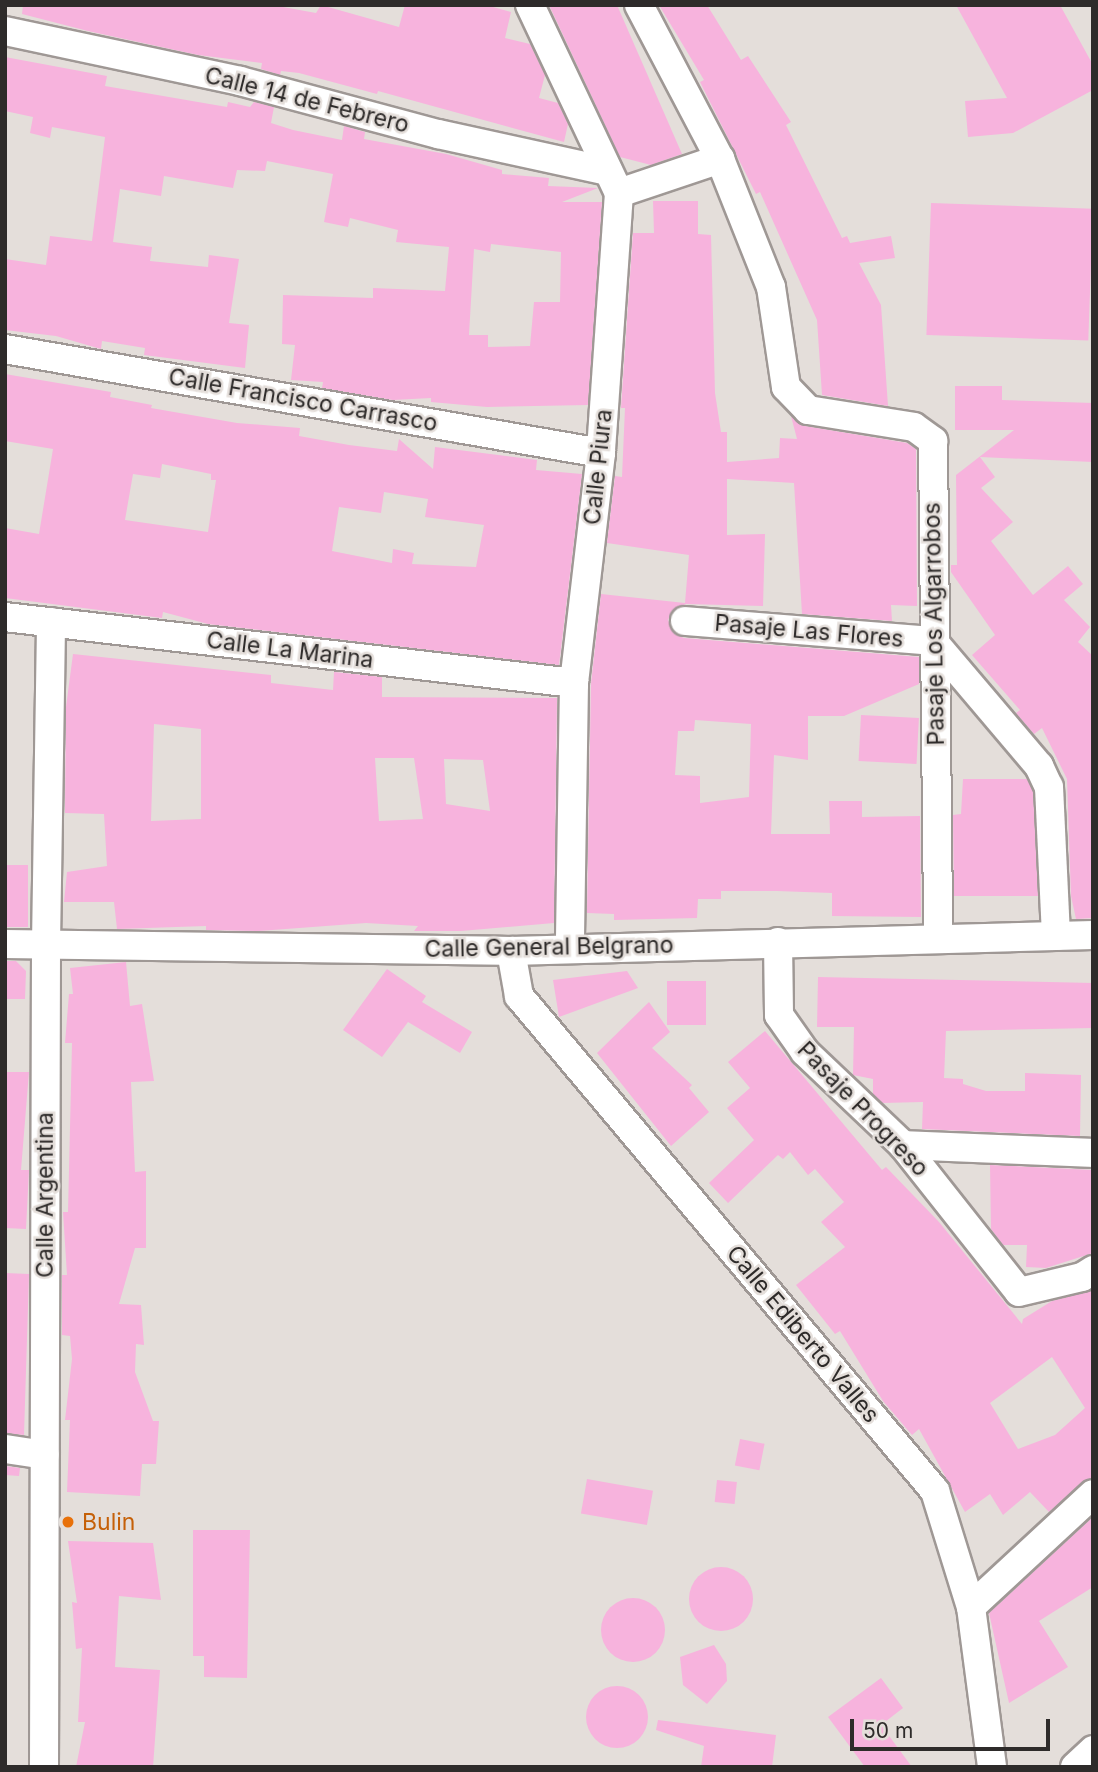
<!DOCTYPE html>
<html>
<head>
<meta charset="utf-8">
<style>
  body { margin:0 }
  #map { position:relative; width:1098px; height:1772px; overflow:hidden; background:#e4deda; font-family:Inter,sans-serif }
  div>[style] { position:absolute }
  .building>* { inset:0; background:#f7b3dd; transform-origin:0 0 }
  .round { border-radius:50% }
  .roads { filter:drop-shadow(2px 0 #9f9895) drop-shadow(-2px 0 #9f9895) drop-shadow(0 2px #9f9895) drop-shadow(0 -2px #9f9895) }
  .minor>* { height:28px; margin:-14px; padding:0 14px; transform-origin:14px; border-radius:14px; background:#fff }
  .dots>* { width:19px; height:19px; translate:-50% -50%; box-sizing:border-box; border:4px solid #e4deda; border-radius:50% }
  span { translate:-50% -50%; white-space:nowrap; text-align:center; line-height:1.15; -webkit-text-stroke:5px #e4deda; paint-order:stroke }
  .street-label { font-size:23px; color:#2e2b2a }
  .food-label { font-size:23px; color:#c56008 }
  .left { translate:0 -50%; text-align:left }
  .frame { position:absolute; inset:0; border:7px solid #2e2b2a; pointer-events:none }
  .scale { position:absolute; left:850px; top:1719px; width:200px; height:32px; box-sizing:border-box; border:4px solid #2e2b2a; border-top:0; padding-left:9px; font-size:21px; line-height:24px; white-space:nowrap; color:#2e2b2a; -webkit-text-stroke:5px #e4deda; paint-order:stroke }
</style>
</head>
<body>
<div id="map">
  <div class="building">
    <div style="clip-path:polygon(23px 5px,272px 5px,316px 13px,321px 5px,399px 27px,405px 5px,486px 5px,511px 12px,505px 38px,530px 44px,545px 75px,539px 98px,558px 103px,568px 124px,564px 142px,378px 91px,377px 94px,299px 73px,281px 71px,280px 75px,261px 69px,262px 63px,198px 55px,88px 31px,22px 14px)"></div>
    <div style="clip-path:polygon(549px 5px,617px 5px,682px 154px,651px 165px,620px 157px)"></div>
    <div style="clip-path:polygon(659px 5px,707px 5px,741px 60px,748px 56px,791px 122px,786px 125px,842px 238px,847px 236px,850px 243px,891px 236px,895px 258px,859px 263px,881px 305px,888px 406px,822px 395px,817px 320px,760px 192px,756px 194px,700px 82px,704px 80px)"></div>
    <div style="clip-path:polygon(956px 5px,1060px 5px,1093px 65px,1093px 90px,1013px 133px,968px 137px,965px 101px,1007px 98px)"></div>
    <div style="clip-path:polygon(evenodd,5px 57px,107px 76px,105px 86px,227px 107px,228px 102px,250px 107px,254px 102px,274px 107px,271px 123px,293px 130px,342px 140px,344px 126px,365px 132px,364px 139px,446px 154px,502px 170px,502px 174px,549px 178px,548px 186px,598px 188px,562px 202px,602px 202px,588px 405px,487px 407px,431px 402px,431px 398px,393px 400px,322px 388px,323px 382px,291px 380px,295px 345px,282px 344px,283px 295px,373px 298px,373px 288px,445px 291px,449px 247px,396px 242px,398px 230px,350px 218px,348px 227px,324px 222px,333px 174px,267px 161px,265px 171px,237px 170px,233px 188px,164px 176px,161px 196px,120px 189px,113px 242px,152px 247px,150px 261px,208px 267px,209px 255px,239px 259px,229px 323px,249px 325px,245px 368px,144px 355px,145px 348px,102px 341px,101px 349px,56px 336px,5px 330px,5px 259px,46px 265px,50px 236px,92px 241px,105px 137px,52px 127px,50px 138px,30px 133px,33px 117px,5px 111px,5px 57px,491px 244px,561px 252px,560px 302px,534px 302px,530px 346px,488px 347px,488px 335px,469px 335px,474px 249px,490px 252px,491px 244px)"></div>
    <div style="clip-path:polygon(evenodd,653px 201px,698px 201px,698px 234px,711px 235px,715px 393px,721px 432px,727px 432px,727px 462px,779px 458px,780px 438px,797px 439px,791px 416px,805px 426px,907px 443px,916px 449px,917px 606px,891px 605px,892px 621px,802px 614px,794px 483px,727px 479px,727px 535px,765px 534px,763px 606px,686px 604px,672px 611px,668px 620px,675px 634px,684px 638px,919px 657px,919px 684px,844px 716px,808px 716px,808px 760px,774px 755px,771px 834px,830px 834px,829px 801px,862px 801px,862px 817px,920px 816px,921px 917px,832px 916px,832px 893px,777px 891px,721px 891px,721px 899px,698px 899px,697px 918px,614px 920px,614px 914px,587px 913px,591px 684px,601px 594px,685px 603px,689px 555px,607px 543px,615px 476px,622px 477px,625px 408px,621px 408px,633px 233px,654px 233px,653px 201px,695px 720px,751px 724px,749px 797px,700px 803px,700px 776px,675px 775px,678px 731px,694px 731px,695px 720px)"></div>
    <div style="left:931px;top:203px;width:162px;height:132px;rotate:2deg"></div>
    <div style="clip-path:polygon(evenodd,5px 374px,111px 392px,110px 397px,152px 405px,151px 408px,237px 423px,300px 428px,299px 436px,349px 445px,397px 451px,399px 439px,433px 469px,435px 447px,537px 460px,536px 470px,582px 474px,559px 665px,208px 624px,163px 612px,162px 618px,5px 598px,5px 528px,39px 534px,53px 449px,5px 441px,5px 374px,162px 464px,211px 474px,211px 480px,216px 480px,208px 532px,125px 520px,133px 474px,160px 478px,162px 464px,5px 374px,384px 492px,428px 499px,425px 517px,484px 525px,476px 567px,412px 564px,414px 553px,393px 549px,392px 563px,332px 551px,339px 507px,381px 513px,384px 492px)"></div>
    <div style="clip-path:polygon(955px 386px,1002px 386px,1002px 400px,1093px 403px,1093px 462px,980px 457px,995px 477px,981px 488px,1013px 522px,991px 541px,1033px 595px,1068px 566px,1083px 584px,1064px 600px,1090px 627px,1078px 642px,1093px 656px,1093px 918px,1076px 919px,1071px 896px,1067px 779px,1042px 728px,1034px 734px,1016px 713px,1020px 710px,972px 655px,995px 635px,951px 572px,951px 565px,957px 565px,956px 475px,1014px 430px,955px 430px)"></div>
    <div style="clip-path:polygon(evenodd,73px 654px,271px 675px,271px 683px,333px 690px,334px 672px,382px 677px,382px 697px,557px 698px,554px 923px,461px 931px,414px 931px,418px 926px,366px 923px,259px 931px,206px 930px,206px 926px,117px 929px,114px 902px,64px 902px,67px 872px,107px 866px,104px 814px,65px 813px,66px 707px,73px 654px,154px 724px,201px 729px,201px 819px,151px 821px,154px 724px,73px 654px,375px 758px,414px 758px,423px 819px,379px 821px,375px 758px,73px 654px,444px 759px,483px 760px,490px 811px,446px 804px,444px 759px)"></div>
    <div style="left:861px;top:715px;width:58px;height:46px;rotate:3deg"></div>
    <div style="clip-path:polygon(963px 779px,1027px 779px,1033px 791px,1038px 896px,954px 896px,953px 815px,961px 814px)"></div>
    <div style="left:5px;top:865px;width:23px;height:62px"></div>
    <div style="clip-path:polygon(5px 961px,16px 961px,26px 971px,25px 999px,5px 999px)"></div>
    <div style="clip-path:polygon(126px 962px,130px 1006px,142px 1004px,154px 1081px,131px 1082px,135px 1172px,146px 1171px,146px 1248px,135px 1248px,119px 1304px,141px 1305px,144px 1345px,136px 1344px,135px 1372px,153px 1421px,159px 1421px,156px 1464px,142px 1464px,140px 1496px,67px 1492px,70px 1420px,65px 1420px,72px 1359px,70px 1336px,62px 1335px,62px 1275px,67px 1275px,63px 1212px,68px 1212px,72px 1043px,65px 1043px,69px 994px,73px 994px,70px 968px)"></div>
    <div style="clip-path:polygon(387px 969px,426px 996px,422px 1002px,472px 1032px,460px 1053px,408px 1022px,382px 1057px,343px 1030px)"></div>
    <div style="clip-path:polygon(627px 971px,638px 988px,559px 1017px,553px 980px)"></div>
    <div style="clip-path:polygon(818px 977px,1093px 983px,1093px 1028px,946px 1031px,944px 1078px,963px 1079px,963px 1084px,986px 1091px,1025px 1091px,1025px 1073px,1081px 1075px,1080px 1136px,922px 1129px,923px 1102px,882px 1103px,873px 1094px,873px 1079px,853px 1075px,854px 1027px,817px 1027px)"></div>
    <div style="left:667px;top:981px;width:39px;height:44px"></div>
    <div style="clip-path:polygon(649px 1002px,670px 1032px,652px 1048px,692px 1085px,689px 1088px,709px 1112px,671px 1146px,597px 1053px)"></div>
    <div style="clip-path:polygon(evenodd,765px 1031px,882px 1170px,886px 1167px,939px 1222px,1022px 1324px,1023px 1319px,1052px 1301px,1093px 1290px,1093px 1478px,1082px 1482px,1049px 1512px,1030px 1492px,1003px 1515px,990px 1494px,965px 1512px,919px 1429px,912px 1435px,883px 1401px,840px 1331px,835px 1334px,796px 1285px,845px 1247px,821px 1222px,844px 1202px,815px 1169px,808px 1175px,790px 1152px,783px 1159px,778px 1155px,728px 1203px,709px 1183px,754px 1140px,727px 1108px,750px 1088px,728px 1062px,765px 1031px,1052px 1357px,1085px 1408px,1055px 1435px,1018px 1449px,990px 1403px,1052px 1357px)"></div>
    <div style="clip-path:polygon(5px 1072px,29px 1072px,21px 1170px,29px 1170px,26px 1229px,5px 1228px)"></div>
    <div style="clip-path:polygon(990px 1165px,1093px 1170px,1093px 1253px,1046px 1268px,1026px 1267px,1027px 1245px,1003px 1245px,991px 1229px)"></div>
    <div style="clip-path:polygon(5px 1273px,29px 1274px,24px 1435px,5px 1433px)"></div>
    <div style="left:740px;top:1439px;width:25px;height:27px;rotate:11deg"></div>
    <div style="clip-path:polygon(5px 1466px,20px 1468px,19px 1476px,5px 1475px)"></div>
    <div style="left:587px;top:1479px;width:67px;height:35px;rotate:10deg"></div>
    <div style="left:717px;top:1480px;width:20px;height:22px;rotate:6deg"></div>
    <div style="clip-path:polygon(1093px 1517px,1093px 1587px,1039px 1621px,1068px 1667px,1009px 1703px,989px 1613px)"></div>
    <div style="clip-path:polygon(193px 1530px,250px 1530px,247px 1678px,204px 1677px,204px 1656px,193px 1656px)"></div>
    <div style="clip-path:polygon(68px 1541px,153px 1543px,161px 1600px,119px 1596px,115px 1667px,160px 1670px,153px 1767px,76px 1767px,85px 1722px,78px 1722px,82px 1648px,76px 1649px,72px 1602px,77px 1603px)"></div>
    <div class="round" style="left:689px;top:1567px;width:64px;height:64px"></div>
    <div class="round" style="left:601px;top:1598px;width:64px;height:64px"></div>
    <div style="clip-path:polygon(714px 1645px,726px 1664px,727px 1681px,707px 1704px,683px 1685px,680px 1657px)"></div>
    <div style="clip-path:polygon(881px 1678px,903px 1708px,881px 1725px,912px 1767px,865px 1767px,828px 1717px)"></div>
    <div class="round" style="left:586px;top:1686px;width:62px;height:62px"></div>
    <div style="clip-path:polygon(658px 1720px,776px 1735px,772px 1767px,701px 1767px,704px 1746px,656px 1730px)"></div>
  </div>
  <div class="roads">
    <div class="minor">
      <div style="left:530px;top:5px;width:208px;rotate:64.7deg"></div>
      <div style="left:619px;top:193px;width:261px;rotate:94deg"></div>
      <div style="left:601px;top:453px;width:232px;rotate:96.7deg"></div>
      <div style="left:574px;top:683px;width:265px;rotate:90.9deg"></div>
      <div style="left:639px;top:5px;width:174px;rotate:62.3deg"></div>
      <div style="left:720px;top:159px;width:138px;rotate:68.3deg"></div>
      <div style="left:771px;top:287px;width:101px;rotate:81.5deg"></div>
      <div style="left:786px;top:387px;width:32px;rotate:46deg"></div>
      <div style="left:808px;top:410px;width:107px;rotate:9.1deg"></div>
      <div style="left:914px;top:427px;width:24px;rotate:36deg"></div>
      <div style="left:933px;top:441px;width:496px;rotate:89.4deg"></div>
      <div style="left:5px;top:31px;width:240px;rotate:12deg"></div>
      <div style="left:240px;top:81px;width:205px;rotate:15deg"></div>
      <div style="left:438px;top:134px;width:174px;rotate:12.3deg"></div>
      <div style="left:619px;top:193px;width:107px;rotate:-18.6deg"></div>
      <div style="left:5px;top:349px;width:605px;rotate:9.9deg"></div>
      <div style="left:5px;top:617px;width:573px;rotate:6.62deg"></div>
      <div style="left:685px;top:621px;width:249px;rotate:4.6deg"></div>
      <div style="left:933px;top:641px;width:164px;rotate:49.7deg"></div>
      <div style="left:1039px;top:766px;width:23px;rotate:65deg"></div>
      <div style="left:1049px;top:787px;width:149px;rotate:87.3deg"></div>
      <div style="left:778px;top:942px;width:73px;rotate:89.2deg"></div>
      <div style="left:779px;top:1015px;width:45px;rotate:54.9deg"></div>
      <div style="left:805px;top:1052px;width:135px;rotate:43.5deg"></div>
      <div style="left:903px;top:1145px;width:187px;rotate:51.7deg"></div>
      <div style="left:1019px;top:1292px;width:65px;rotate:-13.4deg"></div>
      <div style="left:1082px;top:1277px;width:13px;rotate:-32deg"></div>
      <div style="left:5px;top:944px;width:506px;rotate:0.79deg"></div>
      <div style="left:511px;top:951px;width:582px;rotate:-1.57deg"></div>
      <div style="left:511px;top:951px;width:46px;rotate:79.9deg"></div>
      <div style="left:519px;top:996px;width:647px;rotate:49.96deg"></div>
      <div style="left:935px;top:1491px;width:121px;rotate:72.8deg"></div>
      <div style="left:971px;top:1607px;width:161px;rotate:82.5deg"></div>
      <div style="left:903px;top:1145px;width:190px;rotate:2.4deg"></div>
      <div style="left:5px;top:1449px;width:40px;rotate:8.5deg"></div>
      <div style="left:971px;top:1607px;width:166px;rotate:-42.8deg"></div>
      <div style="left:44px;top:1767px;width:823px;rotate:-89.86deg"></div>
      <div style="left:46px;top:944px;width:322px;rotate:-89.1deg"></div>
      <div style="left:1075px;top:1767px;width:25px;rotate:-43deg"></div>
    </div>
  </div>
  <div class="dots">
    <div style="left:68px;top:1522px;background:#e8710a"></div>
  </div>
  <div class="street-label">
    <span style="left:307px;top:100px;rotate:14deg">Calle 14 de Febrero</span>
    <span style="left:303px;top:400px;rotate:10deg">Calle Francisco Carrasco</span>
    <span style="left:598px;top:467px;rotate:-84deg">Calle Piura</span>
    <span style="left:934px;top:624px;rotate:-91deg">Pasaje Los Algarrobos</span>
    <span style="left:809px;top:631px;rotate:5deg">Pasaje Las Flores</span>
    <span style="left:290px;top:650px;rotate:7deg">Calle La Marina</span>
    <span style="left:549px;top:947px;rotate:-1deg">Calle General Belgrano</span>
    <span style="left:863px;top:1109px;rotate:46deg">Pasaje Progreso</span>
    <span style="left:45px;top:1195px;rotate:-90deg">Calle Argentina</span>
    <span style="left:803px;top:1334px;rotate:50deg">Calle Ediberto Valles</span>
  </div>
  <div class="food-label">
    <span class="left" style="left:82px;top:1522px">Bulin</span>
  </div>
  <div class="frame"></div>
  <div class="scale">50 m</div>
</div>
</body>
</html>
